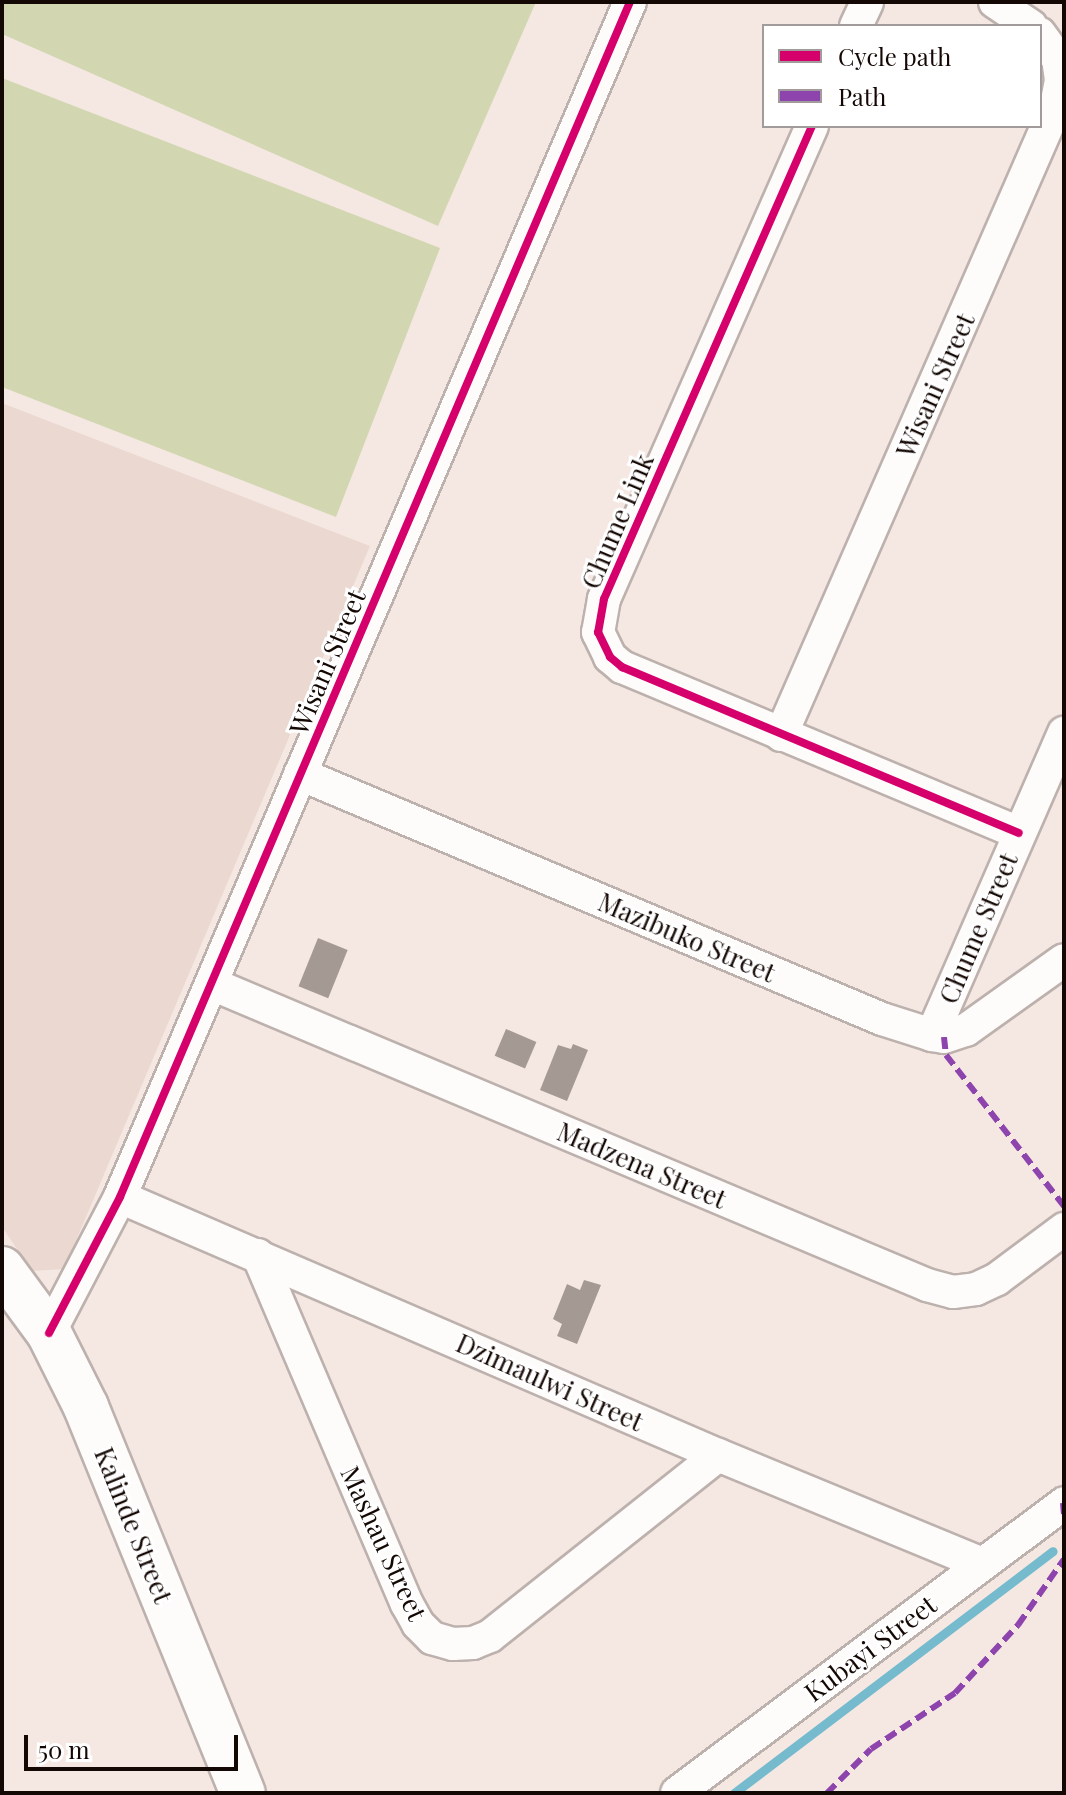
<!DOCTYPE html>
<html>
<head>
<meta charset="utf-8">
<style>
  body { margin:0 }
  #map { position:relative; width:1066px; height:1795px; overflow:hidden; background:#f5e8e3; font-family:"Playfair Display",serif }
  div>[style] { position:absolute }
  .education>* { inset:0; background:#ebd8d1 }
  .green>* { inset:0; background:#d3d7b1 }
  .stream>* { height:9px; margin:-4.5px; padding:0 4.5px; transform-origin:4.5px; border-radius:4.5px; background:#75bacd }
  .building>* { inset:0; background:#a59a93; transform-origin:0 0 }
  .roads { filter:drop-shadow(2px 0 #bdb1ad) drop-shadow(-2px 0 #bdb1ad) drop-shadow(0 2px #bdb1ad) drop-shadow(0 -2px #bdb1ad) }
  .street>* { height:32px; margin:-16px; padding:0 16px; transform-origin:16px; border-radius:16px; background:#fefcfb }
  .secondary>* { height:44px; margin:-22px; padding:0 22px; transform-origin:22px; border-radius:22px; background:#fefcfb }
  .quiet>* { height:6px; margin-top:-3px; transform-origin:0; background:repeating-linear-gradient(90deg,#8e44ad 0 12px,transparent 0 18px) }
  .cycleway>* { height:8px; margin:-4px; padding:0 4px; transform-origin:4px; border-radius:4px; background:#d6006c }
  span { translate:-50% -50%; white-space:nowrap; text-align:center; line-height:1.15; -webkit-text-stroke:6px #fff; paint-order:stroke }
  .street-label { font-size:26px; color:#140804 }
  .frame { position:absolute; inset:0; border:4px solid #140804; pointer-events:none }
  .legend { position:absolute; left:762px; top:24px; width:280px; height:104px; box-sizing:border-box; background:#fff; border:2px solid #a19c9b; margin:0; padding:10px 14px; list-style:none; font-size:24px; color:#140804 }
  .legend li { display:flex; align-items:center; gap:16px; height:40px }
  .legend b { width:40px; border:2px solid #a19c9b }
  .scale { position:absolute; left:24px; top:1735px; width:214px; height:36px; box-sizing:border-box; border:4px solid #140804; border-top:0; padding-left:10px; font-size:24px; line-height:28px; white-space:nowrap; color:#140804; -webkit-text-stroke:6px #fff; paint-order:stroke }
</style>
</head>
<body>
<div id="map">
  <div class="education">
    <div style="clip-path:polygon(2px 403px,370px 546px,64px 1269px,32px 1271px,2px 1227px)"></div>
  </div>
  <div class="green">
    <div style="clip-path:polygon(2px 2px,536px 2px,438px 226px,2px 34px)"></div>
    <div style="clip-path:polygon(2px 78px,440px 248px,336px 517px,2px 387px)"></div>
  </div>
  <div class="stream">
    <div style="left:734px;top:1793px;width:400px;rotate:-37.2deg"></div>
  </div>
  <div class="building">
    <div style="left:318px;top:938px;width:32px;height:52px;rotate:22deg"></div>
    <div style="left:506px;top:1029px;width:33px;height:29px;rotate:23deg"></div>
    <div style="clip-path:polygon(573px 1044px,588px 1050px,567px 1101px,540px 1090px,558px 1045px,571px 1049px)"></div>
    <div style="clip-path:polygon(584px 1280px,601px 1285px,577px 1344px,557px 1336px,562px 1324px,553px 1319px,567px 1284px,580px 1290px)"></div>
  </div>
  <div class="roads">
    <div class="street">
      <div style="left:995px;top:2px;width:43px;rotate:33.7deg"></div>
      <div style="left:856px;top:26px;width:26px;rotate:-65deg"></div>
      <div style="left:812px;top:126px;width:517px;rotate:113.74deg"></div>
      <div style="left:604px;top:599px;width:34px;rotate:100deg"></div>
      <div style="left:598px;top:632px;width:28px;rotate:64deg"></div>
      <div style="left:610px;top:657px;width:16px;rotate:40deg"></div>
      <div style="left:622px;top:667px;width:430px;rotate:22.7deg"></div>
      <div style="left:781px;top:735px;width:686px;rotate:-66.38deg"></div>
      <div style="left:1056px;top:106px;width:26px;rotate:-79deg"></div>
      <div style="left:1061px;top:80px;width:21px;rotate:-98deg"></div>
      <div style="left:1058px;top:59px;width:31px;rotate:-126deg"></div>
      <div style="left:300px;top:774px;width:631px;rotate:22.83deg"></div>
      <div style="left:882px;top:1019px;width:52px;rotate:17.7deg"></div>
      <div style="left:932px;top:1035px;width:12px;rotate:9deg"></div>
      <div style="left:944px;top:1037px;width:23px;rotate:-18deg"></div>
      <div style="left:966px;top:1030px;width:120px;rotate:-35.5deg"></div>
      <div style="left:212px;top:984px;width:776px;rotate:22.83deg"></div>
      <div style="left:927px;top:1285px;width:27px;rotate:15deg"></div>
      <div style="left:953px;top:1292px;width:23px;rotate:-7deg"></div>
      <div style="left:976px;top:1289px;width:23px;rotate:-25deg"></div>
      <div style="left:997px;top:1279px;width:84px;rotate:-36.7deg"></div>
      <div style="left:932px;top:1035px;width:330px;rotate:-66.4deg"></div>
      <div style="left:120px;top:1197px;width:651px;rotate:23.34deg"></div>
      <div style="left:718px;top:1455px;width:286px;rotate:22.4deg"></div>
      <div style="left:258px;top:1255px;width:379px;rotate:66.9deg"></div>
      <div style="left:407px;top:1604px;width:23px;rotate:61deg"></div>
      <div style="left:418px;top:1624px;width:20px;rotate:45deg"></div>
      <div style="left:432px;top:1638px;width:22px;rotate:16deg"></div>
      <div style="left:453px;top:1644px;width:20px;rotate:-3deg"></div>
      <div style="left:473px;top:1643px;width:18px;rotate:-22deg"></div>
      <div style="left:490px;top:1636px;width:291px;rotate:-38.4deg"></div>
      <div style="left:49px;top:1333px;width:153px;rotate:-62.4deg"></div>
      <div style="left:120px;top:1197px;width:1299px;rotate:-66.89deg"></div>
      <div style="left:677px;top:1793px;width:484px;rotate:-36.8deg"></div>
    </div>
    <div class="secondary">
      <div style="left:2px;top:1269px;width:79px;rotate:53.7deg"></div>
      <div style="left:49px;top:1333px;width:83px;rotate:63.4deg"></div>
      <div style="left:86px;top:1407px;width:417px;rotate:67.9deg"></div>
    </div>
  </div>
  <div class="quiet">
    <div style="left:944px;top:1037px;width:18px;rotate:84deg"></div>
    <div style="left:946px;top:1055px;width:192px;rotate:52deg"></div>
    <div style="left:1063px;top:1503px;width:11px;rotate:85deg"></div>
    <div style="left:827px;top:1793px;width:62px;rotate:-45deg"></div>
    <div style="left:871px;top:1749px;width:101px;rotate:-33.7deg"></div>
    <div style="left:955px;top:1693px;width:93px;rotate:-47.2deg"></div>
    <div style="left:1018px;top:1625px;width:80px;rotate:-55.1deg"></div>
  </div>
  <div class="cycleway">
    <div style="left:812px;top:126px;width:517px;rotate:113.74deg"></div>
    <div style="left:604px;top:599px;width:34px;rotate:100deg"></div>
    <div style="left:598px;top:632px;width:28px;rotate:64deg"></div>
    <div style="left:610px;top:657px;width:16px;rotate:40deg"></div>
    <div style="left:622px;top:667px;width:430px;rotate:22.7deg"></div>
    <div style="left:49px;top:1333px;width:153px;rotate:-62.4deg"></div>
    <div style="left:120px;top:1197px;width:1299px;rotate:-66.89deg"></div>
  </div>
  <div class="street-label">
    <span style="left:935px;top:385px;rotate:-66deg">Wisani Street</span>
    <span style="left:617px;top:521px;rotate:-67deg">Chume Link</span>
    <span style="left:327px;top:662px;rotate:-67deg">Wisani Street</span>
    <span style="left:978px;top:928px;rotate:-67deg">Chume Street</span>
    <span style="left:687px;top:937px;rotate:23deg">Mazibuko Street</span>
    <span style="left:642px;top:1165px;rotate:23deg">Madzena Street</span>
    <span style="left:550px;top:1382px;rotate:24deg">Dzimaulwi Street</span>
    <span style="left:134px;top:1525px;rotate:68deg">Kalinde Street</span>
    <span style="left:384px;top:1543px;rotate:65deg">Mashau Street</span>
    <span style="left:870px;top:1648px;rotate:-37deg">Kubayi Street</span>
  </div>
  <div class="frame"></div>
  <ul class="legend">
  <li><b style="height:10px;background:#d6006c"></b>Cycle path</li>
  <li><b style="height:10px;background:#8e44ad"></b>Path</li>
  </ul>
  <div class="scale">50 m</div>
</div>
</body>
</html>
